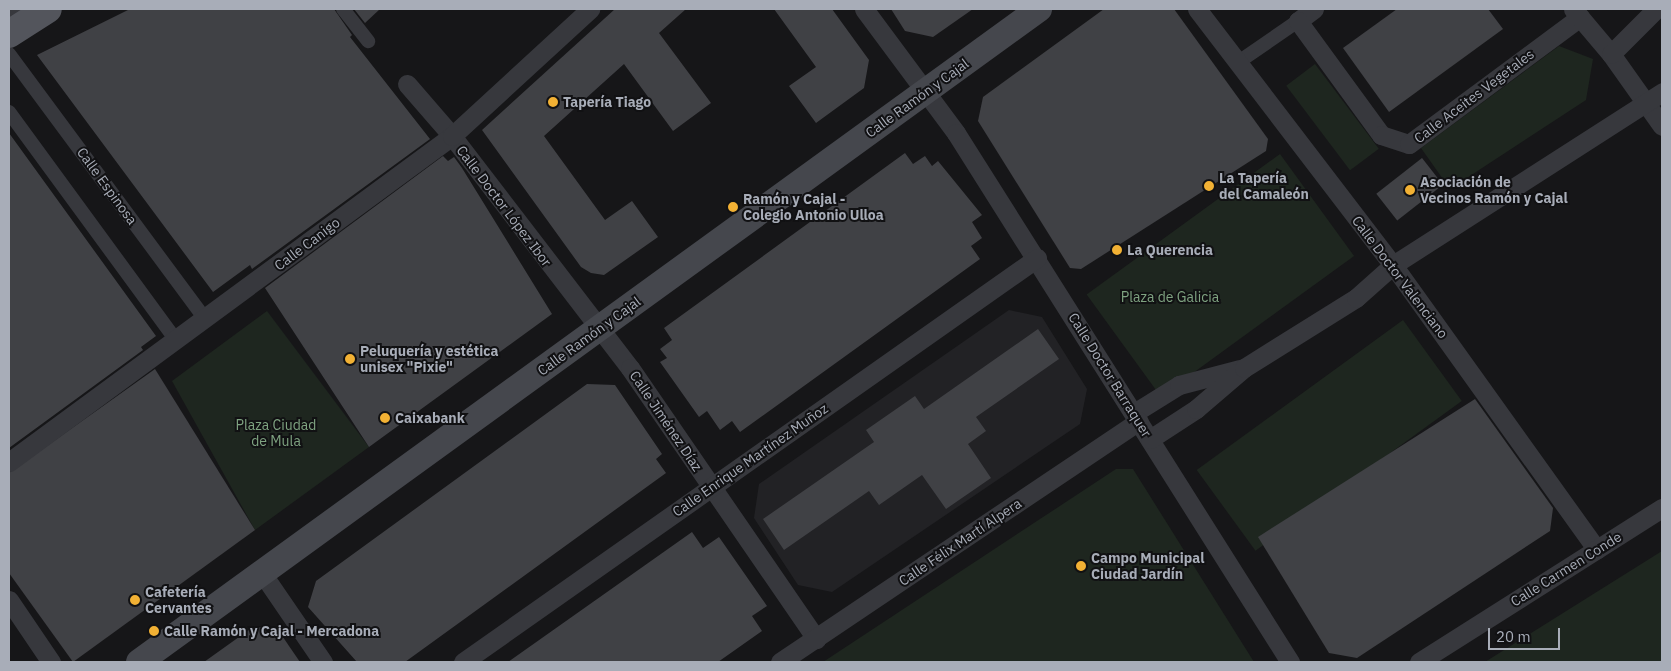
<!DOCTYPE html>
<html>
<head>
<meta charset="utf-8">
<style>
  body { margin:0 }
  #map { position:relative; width:1671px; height:671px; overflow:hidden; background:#161618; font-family:"IBM Plex Sans",sans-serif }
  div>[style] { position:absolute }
  .built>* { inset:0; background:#222225 }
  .green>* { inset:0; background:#1e261f; transform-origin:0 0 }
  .building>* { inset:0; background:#404145; transform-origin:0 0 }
  .pedestrian>* { height:14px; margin:-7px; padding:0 7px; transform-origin:7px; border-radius:7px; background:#37383d }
  .minor>* { height:19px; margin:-9.5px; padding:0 9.5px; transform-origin:9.5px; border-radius:9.5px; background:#37383d }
  .secondary>* { height:26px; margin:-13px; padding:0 13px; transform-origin:13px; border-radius:13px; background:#45474d }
  .primary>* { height:28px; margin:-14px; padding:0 14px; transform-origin:14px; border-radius:14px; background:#53555c }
  .dots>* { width:14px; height:14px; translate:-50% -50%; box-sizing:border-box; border:2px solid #111113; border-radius:50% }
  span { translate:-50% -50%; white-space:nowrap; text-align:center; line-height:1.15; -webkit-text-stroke:4px #111113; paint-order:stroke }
  .street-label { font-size:14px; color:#a8adb8 }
  .poi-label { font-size:14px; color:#a8adb8; font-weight:700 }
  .left { translate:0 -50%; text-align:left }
  .park-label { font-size:14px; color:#7fa381 }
  .frame { position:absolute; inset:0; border:10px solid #a8adb8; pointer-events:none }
  .scale { position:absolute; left:1488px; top:628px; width:72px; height:22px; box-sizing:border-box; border:2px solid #a8adb8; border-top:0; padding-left:6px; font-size:15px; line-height:18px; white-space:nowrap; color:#a8adb8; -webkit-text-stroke:4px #111113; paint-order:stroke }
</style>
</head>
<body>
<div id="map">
  <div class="built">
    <div style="clip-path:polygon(1009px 310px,1042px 317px,1087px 389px,1080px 424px,832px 592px,798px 585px,754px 518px,759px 484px)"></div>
  </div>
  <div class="green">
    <div style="clip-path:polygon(1559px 46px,1593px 59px,1586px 100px,1450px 189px,1421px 148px)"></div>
    <div style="left:1315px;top:64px;width:106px;height:36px;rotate:53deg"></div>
    <div style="left:1280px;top:154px;width:126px;height:239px;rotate:54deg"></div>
    <div style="clip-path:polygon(267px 311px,369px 447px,255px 530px,172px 381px)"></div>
    <div style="left:1403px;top:320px;width:100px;height:255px;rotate:54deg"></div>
    <div style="clip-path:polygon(1116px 469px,1133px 469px,1254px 662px,823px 662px)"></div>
    <div style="clip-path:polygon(1662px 551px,1662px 662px,1485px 662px)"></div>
  </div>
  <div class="building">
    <div style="clip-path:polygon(130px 9px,334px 9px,352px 35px,350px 37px,430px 139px,252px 269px,250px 265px,213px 292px,37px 55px)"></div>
    <div style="clip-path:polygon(354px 9px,380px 9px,365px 23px)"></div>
    <div style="clip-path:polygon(615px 9px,686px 9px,659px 33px,711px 103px,673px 131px,624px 64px,544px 136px,605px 220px,632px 201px,658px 237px,604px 275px,591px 273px,581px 267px,482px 130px)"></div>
    <div style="clip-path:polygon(774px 9px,832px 9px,869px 60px,864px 88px,816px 123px,789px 86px,816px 67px)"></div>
    <div style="clip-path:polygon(891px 9px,973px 9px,933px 37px,905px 31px)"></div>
    <div style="clip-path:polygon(1104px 9px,1174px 9px,1268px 139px,1266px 151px,1081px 269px,1070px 268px,978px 121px,983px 97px)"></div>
    <div style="clip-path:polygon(1397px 9px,1488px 9px,1503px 29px,1389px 112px,1343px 48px)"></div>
    <div style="clip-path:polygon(9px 133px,156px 336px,141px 347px,143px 350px,9px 448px)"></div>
    <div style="clip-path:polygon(905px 153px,913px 164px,925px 156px,932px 166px,938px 161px,982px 215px,972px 222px,982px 238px,971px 246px,980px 259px,740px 432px,732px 421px,720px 430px,707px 411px,699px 417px,660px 362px,667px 358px,660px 349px,672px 340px,664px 328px)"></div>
    <div style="clip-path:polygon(443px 156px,448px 161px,454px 157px,462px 168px,552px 314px,369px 447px,265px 288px)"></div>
    <div style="left:1422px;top:158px;width:34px;height:58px;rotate:52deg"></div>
    <div style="clip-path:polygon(1038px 329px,1059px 359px,976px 417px,986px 431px,968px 444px,991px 478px,946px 509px,922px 475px,879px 505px,869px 491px,784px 550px,763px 519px,874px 442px,866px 430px,915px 396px,924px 409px)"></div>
    <div style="clip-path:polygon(155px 369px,255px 530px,73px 662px,9px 573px,9px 473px)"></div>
    <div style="clip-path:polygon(587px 384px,615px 385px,662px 454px,656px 459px,666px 473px,405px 662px,357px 662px,308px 607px,316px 581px)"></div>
    <div style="clip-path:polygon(1475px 399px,1553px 508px,1550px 531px,1357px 658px,1329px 653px,1258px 537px)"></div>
    <div style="clip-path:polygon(692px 532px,703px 548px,719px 537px,767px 606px,752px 616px,762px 631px,718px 662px,508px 662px)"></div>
    <div style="clip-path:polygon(253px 627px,276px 627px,300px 662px,204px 662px)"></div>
  </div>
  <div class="pedestrian">
    <div style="left:343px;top:9px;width:41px;rotate:52deg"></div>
    <div style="left:9px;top:54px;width:330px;rotate:53.5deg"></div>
    <div style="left:1237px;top:63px;width:74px;rotate:-34.5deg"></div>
    <div style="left:9px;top:112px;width:283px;rotate:53.8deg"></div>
  </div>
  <div class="minor">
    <div style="left:16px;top:9px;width:16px;rotate:55deg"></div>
    <div style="left:864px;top:9px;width:154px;rotate:53.4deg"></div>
    <div style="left:956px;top:133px;width:626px;rotate:57.73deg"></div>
    <div style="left:1197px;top:9px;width:322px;rotate:52.6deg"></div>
    <div style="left:1393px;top:265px;width:350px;rotate:54.4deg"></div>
    <div style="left:1314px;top:9px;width:20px;rotate:143deg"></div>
    <div style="left:1298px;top:21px;width:141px;rotate:53.9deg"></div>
    <div style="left:1381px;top:135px;width:29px;rotate:18deg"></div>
    <div style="left:1409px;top:144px;width:213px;rotate:-36.6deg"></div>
    <div style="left:1573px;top:9px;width:59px;rotate:49.8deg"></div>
    <div style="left:1611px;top:54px;width:88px;rotate:54.7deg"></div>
    <div style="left:1611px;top:54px;width:64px;rotate:-45deg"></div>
    <div style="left:407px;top:84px;width:69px;rotate:49.1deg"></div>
    <div style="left:452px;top:136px;width:292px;rotate:52.5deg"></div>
    <div style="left:630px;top:368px;width:329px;rotate:55.5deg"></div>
    <div style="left:1134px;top:413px;width:53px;rotate:-31.9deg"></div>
    <div style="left:1179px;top:385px;width:63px;rotate:-14.7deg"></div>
    <div style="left:1150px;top:439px;width:55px;rotate:-33.1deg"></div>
    <div style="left:1196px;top:409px;width:63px;rotate:-40.5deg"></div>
    <div style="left:1244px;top:368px;width:132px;rotate:-32deg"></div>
    <div style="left:1356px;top:298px;width:50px;rotate:-41.7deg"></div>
    <div style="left:1393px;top:265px;width:320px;rotate:-32.7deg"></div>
    <div style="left:9px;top:462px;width:550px;rotate:-36.35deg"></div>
    <div style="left:452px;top:136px;width:188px;rotate:-42.6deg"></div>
    <div style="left:262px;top:573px;width:108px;rotate:55.6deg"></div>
    <div style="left:9px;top:600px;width:75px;rotate:55.9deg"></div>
    <div style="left:463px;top:662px;width:702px;rotate:-35.14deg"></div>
    <div style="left:780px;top:662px;width:432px;rotate:-33.9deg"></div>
    <div style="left:1419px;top:662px;width:288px;rotate:-32.4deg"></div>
  </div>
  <div class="secondary">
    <div style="left:139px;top:662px;width:1112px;rotate:-35.96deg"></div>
  </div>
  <div class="primary">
    <div style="left:9px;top:34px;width:46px;rotate:-32.7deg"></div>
  </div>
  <div class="dots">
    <div style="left:553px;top:102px;background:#f2b134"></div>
    <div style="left:1209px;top:186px;background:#f2b134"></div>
    <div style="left:1410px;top:190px;background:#f2b134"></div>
    <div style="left:733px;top:207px;background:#f2b134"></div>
    <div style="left:1117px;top:250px;background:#f2b134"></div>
    <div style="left:350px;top:359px;background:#f2b134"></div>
    <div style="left:385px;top:418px;background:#f2b134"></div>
    <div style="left:1081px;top:566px;background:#f2b134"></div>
    <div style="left:135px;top:600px;background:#f2b134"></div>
    <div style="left:154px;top:631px;background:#f2b134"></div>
  </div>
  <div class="street-label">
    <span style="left:1474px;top:96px;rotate:-37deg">Calle Aceites Vegetales</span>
    <span style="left:917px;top:98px;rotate:-36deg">Calle Ramón y Cajal</span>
    <span style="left:107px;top:186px;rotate:54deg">Calle Espinosa</span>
    <span style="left:504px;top:206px;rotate:53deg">Calle Doctor López Ibor</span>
    <span style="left:307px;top:244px;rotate:-37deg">Calle Canigo</span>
    <span style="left:1400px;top:277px;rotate:53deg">Calle Doctor Valenciano</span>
    <span style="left:589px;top:336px;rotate:-36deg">Calle Ramón y Cajal</span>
    <span style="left:1110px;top:375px;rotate:58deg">Calle Doctor Barraquer</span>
    <span style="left:666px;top:421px;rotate:56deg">Calle Jiménez Díaz</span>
    <span style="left:750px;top:460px;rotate:-35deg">Calle Enrique Martínez Muñoz</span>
    <span style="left:960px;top:542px;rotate:-34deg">Calle Félix Martí Alpera</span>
    <span style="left:1566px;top:569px;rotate:-32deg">Calle Carmen Conde</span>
  </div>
  <div class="poi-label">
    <span class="left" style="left:563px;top:102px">Tapería Tiago</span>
    <span class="left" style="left:1219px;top:186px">La Tapería<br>del Camaleón</span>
    <span class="left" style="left:1420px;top:190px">Asociación de<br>Vecinos Ramón y Cajal</span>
    <span class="left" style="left:743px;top:207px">Ramón y Cajal -<br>Colegio Antonio Ulloa</span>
    <span class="left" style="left:1127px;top:250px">La Querencia</span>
    <span class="left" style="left:360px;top:359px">Peluquería y estética<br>unisex "Pixie"</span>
    <span class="left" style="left:395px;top:418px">Caixabank</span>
    <span class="left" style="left:1091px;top:566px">Campo Municipal<br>Ciudad Jardín</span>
    <span class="left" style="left:145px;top:600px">Cafetería<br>Cervantes</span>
    <span class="left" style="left:164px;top:631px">Calle Ramón y Cajal - Mercadona</span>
  </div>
  <div class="park-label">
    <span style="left:1170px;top:297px">Plaza de Galicia</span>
    <span style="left:276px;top:433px">Plaza Ciudad<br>de Mula</span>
  </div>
  <div class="frame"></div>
  <div class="scale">20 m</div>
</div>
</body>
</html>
